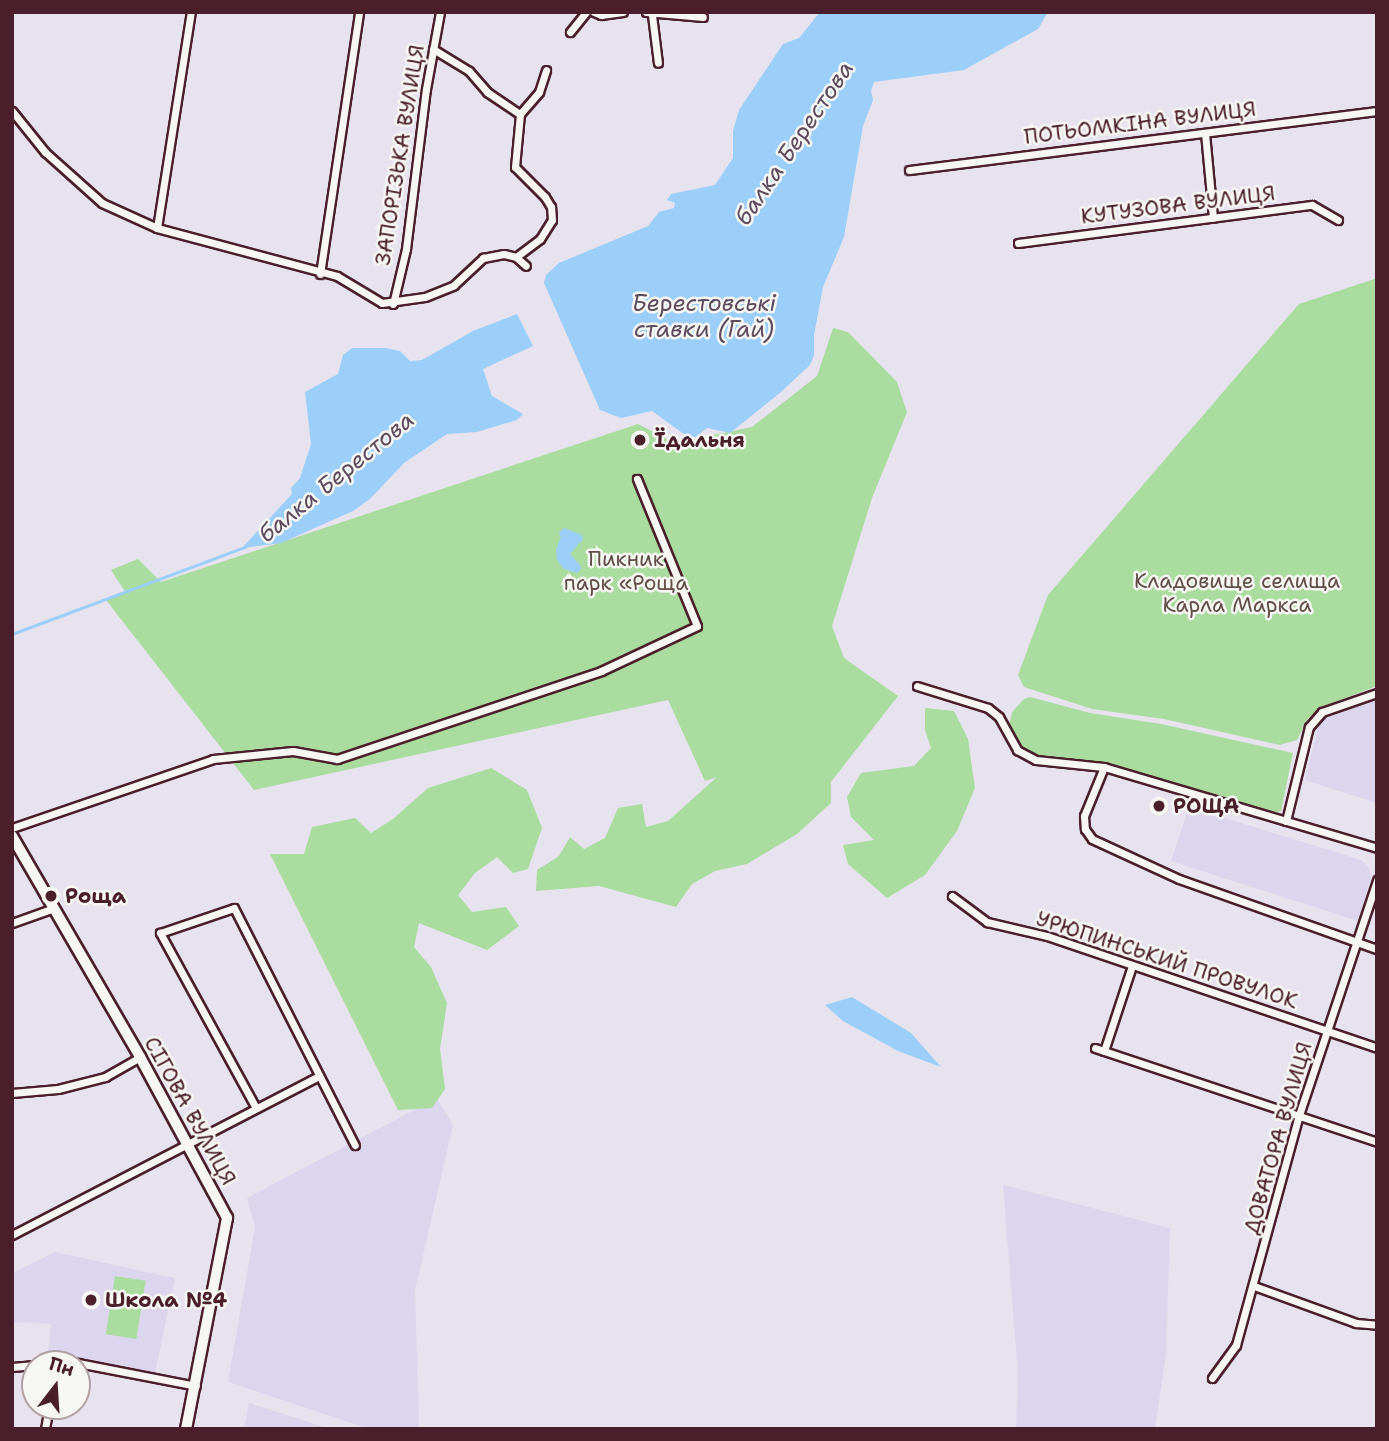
<!DOCTYPE html>
<html>
<head>
<meta charset="utf-8">
<style>
  body { margin:0 }
  #map { position:relative; width:1389px; height:1441px; overflow:hidden; background:#e6e3ef; font-family:"Shantell Sans",sans-serif }
  div>[style] { position:absolute }
  .built>* { inset:0; background:#dbd6ed }
  .green>* { inset:0; background:#a9dc9e; transform-origin:0 0 }
  .water>* { inset:0; background:#9bcef8 }
  .stream>* { height:2.5px; margin:-1.25px; padding:0 1.25px; transform-origin:1.25px; border-radius:1.25px; background:#9bcef8 }
  .roads { filter:drop-shadow(2px 0 #4a1f2b) drop-shadow(-2px 0 #4a1f2b) drop-shadow(0 2px #4a1f2b) drop-shadow(0 -2px #4a1f2b) }
  .street>* { height:7px; margin:-3.5px; padding:0 3.5px; transform-origin:3.5px; border-radius:3.5px; background:#f6f6f2 }
  .secondary>* { height:10px; margin:-5px; padding:0 5px; transform-origin:5px; border-radius:5px; background:#f6f6f2 }
  .dots>* { width:19px; height:19px; translate:-50% -50%; box-sizing:border-box; border:4px solid #f6f6f2; border-radius:50% }
  span { translate:-50% -50%; white-space:nowrap; text-align:center; line-height:1.15; -webkit-text-stroke:5px #f6f6f2; paint-order:stroke }
  .street-label { font-size:21px; color:#4a1f2b }
  .poi-label { font-size:21px; color:#4a1f2b; font-weight:700 }
  .left { translate:0 -50%; text-align:left }
  .park-label { font-size:21px; color:#624e48 }
  .water-label { font-size:23px; color:#5e4b5e; font-style:italic }
  .frame { position:absolute; inset:0; border:14px solid #4a1f2b; pointer-events:none }
  .north { position:absolute; left:21px; top:1350px; width:70px; height:70px; box-sizing:border-box; background:#f6f6f2; border:2px solid #b1a0a2; border-radius:50%; rotate:17deg; font-size:19px; font-weight:700; line-height:28px; text-align:center; color:#4a1f2b }
  .north::after { content:''; display:block; margin:auto; width:24px; height:32px; background:#4a1f2b; clip-path:polygon(50% 0,100% 100%,50% 72%,0 100%) }
</style>
</head>
<body>
<div id="map">
  <div class="built">
    <div style="clip-path:polygon(1377px 698px,1377px 803px,1305px 780px,1320px 721px)"></div>
    <div style="clip-path:polygon(1189px 807px,1361px 860px,1368px 866px,1371px 876px,1358px 921px,1171px 861px)"></div>
    <div style="clip-path:polygon(437px 1098px,453px 1125px,415px 1291px,419px 1429px,369px 1429px,228px 1382px,255px 1227px,247px 1198px)"></div>
    <div style="clip-path:polygon(1003px 1185px,1170px 1228px,1166px 1355px,1155px 1429px,1016px 1429px,1018px 1374px)"></div>
    <div style="clip-path:polygon(55px 1252px,175px 1278px,154px 1378px,78px 1363px,47px 1364px,51px 1324px,12px 1322px,12px 1273px)"></div>
    <div style="clip-path:polygon(249px 1403px,330px 1429px,244px 1429px)"></div>
  </div>
  <div class="green">
    <div style="clip-path:polygon(1377px 278px,1377px 686px,1319px 708px,1307px 720px,1297px 740px,1280px 745px,1164px 719px,1092px 709px,1024px 687px,1018px 675px,1048px 595px,1299px 304px)"></div>
    <div style="clip-path:polygon(833px 328px,848px 332px,897px 382px,907px 412px,872px 498px,832px 626px,844px 658px,898px 696px,831px 782px,831px 803px,797px 834px,747px 864px,715px 871px,692px 884px,676px 907px,599px 886px,536px 891px,537px 870px,559px 856px,570px 837px,584px 849px,605px 838px,618px 808px,642px 804px,646px 827px,668px 821px,717px 777px,705px 781px,668px 700px,254px 790px,106px 600px,126px 593px,111px 570px,138px 559px,161px 582px,638px 424px,675px 443px,752px 427px,817px 376px)"></div>
    <div style="clip-path:polygon(1030px 697px,1090px 713px,1161px 724px,1293px 753px,1281px 811px,1273px 814px,1106px 763px,1051px 759px,1027px 751px,1011px 735px,1009px 727px,1012px 712px,1024px 699px)"></div>
    <div style="clip-path:polygon(925px 708px,954px 711px,968px 739px,975px 788px,957px 831px,925px 875px,887px 898px,848px 864px,843px 845px,874px 840px,851px 817px,847px 797px,861px 773px,914px 766px,931px 748px,925px 730px)"></div>
    <div style="clip-path:polygon(491px 768px,527px 790px,542px 828px,528px 869px,513px 873px,497px 857px,475px 873px,458px 895px,472px 912px,506px 907px,519px 926px,487px 950px,419px 923px,414px 947px,431px 967px,447px 1003px,440px 1049px,445px 1089px,432px 1108px,398px 1110px,270px 854px,304px 854px,312px 827px,355px 818px,371px 833px,393px 819px,428px 788px)"></div>
    <div style="left:115px;top:1276px;width:31px;height:59px;rotate:9deg"></div>
  </div>
  <div class="water">
    <div style="clip-path:polygon(820px 12px,1048px 12px,1038px 29px,964px 70px,874px 82px,871px 91px,873px 100px,863px 126px,844px 237px,823px 287px,814px 335px,814px 355px,810px 365px,781px 392px,730px 433px,707px 428px,696px 437px,688px 437px,652px 411px,621px 418px,600px 410px,544px 283px,546px 275px,559px 263px,648px 226px,659px 212px,674px 208px,675px 203px,667px 200px,671px 194px,715px 185px,733px 158px,733px 131px,739px 110px,783px 44px,799px 38px)"></div>
    <div style="clip-path:polygon(517px 314px,533px 346px,483px 369px,492px 396px,523px 414px,517px 420px,477px 432px,447px 434px,404px 463px,370px 499px,353px 511px,281px 543px,242px 548px,292px 494px,291px 488px,300px 478px,311px 444px,305px 392px,338px 374px,343px 355px,352px 348px,385px 348px,400px 351px,410px 361px,422px 360px,473px 331px)"></div>
    <div style="clip-path:polygon(564px 528px,582px 535px,583px 539px,570px 554px,580px 565px,581px 569px,577px 573px,564px 569px,557px 560px,556px 549px,561px 537px,559px 533px)"></div>
    <div style="clip-path:polygon(852px 997px,911px 1033px,941px 1067px,898px 1051px,843px 1021px,825px 1005px)"></div>
  </div>
  <div class="stream">
    <div style="left:12px;top:634px;width:249px;rotate:-20.5deg"></div>
  </div>
  <div class="roads">
    <div class="street">
      <div style="left:594px;top:12px;width:8px;rotate:23deg"></div>
      <div style="left:601px;top:15px;width:22px;rotate:-8deg"></div>
      <div style="left:646px;top:12px;width:57px;rotate:5deg"></div>
      <div style="left:652px;top:15px;width:48px;rotate:82.9deg"></div>
      <div style="left:570px;top:32px;width:26px;rotate:-51deg"></div>
      <div style="left:433px;top:49px;width:42px;rotate:31.4deg"></div>
      <div style="left:469px;top:71px;width:28px;rotate:49deg"></div>
      <div style="left:487px;top:92px;width:40px;rotate:34deg"></div>
      <div style="left:520px;top:114px;width:29px;rotate:-49deg"></div>
      <div style="left:539px;top:92px;width:23px;rotate:-72deg"></div>
      <div style="left:12px;top:111px;width:53px;rotate:51.2deg"></div>
      <div style="left:45px;top:152px;width:76px;rotate:41.8deg"></div>
      <div style="left:102px;top:203px;width:60px;rotate:24.4deg"></div>
      <div style="left:157px;top:228px;width:219px;rotate:-81.1deg"></div>
      <div style="left:1205px;top:133px;width:85px;rotate:84.6deg"></div>
      <div style="left:909px;top:170px;width:472px;rotate:-7.2deg"></div>
      <div style="left:157px;top:228px;width:186px;rotate:14.9deg"></div>
      <div style="left:337px;top:276px;width:52px;rotate:31deg"></div>
      <div style="left:382px;top:303px;width:43px;rotate:-7.9deg"></div>
      <div style="left:425px;top:297px;width:31px;rotate:-22deg"></div>
      <div style="left:454px;top:285px;width:40px;rotate:-43deg"></div>
      <div style="left:483px;top:258px;width:21px;rotate:-11deg"></div>
      <div style="left:504px;top:254px;width:12px;rotate:14deg"></div>
      <div style="left:516px;top:257px;width:13px;rotate:42deg"></div>
      <div style="left:1018px;top:243px;width:296px;rotate:-7.4deg"></div>
      <div style="left:1312px;top:205px;width:30px;rotate:30deg"></div>
      <div style="left:516px;top:257px;width:30px;rotate:-37deg"></div>
      <div style="left:540px;top:239px;width:22px;rotate:-58deg"></div>
      <div style="left:552px;top:220px;width:13px;rotate:-94deg"></div>
      <div style="left:551px;top:207px;width:12px;rotate:-121deg"></div>
      <div style="left:545px;top:197px;width:42px;rotate:-135deg"></div>
      <div style="left:515px;top:167px;width:53px;rotate:-84.6deg"></div>
      <div style="left:320px;top:274px;width:265px;rotate:-81.5deg"></div>
      <div style="left:393px;top:304px;width:57px;rotate:-76.7deg"></div>
      <div style="left:406px;top:249px;width:161px;rotate:-82.9deg"></div>
      <div style="left:426px;top:89px;width:78px;rotate:-79.7deg"></div>
      <div style="left:917px;top:686px;width:74px;rotate:17.2deg"></div>
      <div style="left:988px;top:708px;width:14px;rotate:39deg"></div>
      <div style="left:999px;top:717px;width:38px;rotate:61deg"></div>
      <div style="left:1017px;top:750px;width:21px;rotate:28deg"></div>
      <div style="left:1036px;top:760px;width:68px;rotate:5.9deg"></div>
      <div style="left:1104px;top:767px;width:285px;rotate:16.5deg"></div>
      <div style="left:1104px;top:767px;width:53px;rotate:112.2deg"></div>
      <div style="left:1084px;top:816px;width:13px;rotate:86deg"></div>
      <div style="left:1085px;top:829px;width:12px;rotate:55deg"></div>
      <div style="left:1092px;top:839px;width:96px;rotate:24.7deg"></div>
      <div style="left:1179px;top:879px;width:210px;rotate:19.5deg"></div>
      <div style="left:1286px;top:821px;width:97px;rotate:-76.3deg"></div>
      <div style="left:1309px;top:727px;width:20px;rotate:-49deg"></div>
      <div style="left:1322px;top:712px;width:58px;rotate:-19.1deg"></div>
      <div style="left:12px;top:828px;width:213px;rotate:-18.9deg"></div>
      <div style="left:213px;top:759px;width:80px;rotate:-5.7deg"></div>
      <div style="left:293px;top:751px;width:45px;rotate:10.3deg"></div>
      <div style="left:337px;top:759px;width:278px;rotate:-18.4deg"></div>
      <div style="left:601px;top:671px;width:106px;rotate:-25.1deg"></div>
      <div style="left:697px;top:626px;width:159px;rotate:-112.2deg"></div>
      <div style="left:952px;top:896px;width:44px;rotate:36.6deg"></div>
      <div style="left:987px;top:922px;width:62px;rotate:13.1deg"></div>
      <div style="left:1047px;top:936px;width:348px;rotate:18.7deg"></div>
      <div style="left:12px;top:923px;width:45px;rotate:-19.7deg"></div>
      <div style="left:1095px;top:1048px;width:297px;rotate:18.4deg"></div>
      <div style="left:1104px;top:1051px;width:89px;rotate:-71.8deg"></div>
      <div style="left:12px;top:1093px;width:46px;rotate:-5deg"></div>
      <div style="left:58px;top:1089px;width:49px;rotate:-14.3deg"></div>
      <div style="left:105px;top:1077px;width:40px;rotate:-29.7deg"></div>
      <div style="left:256px;top:1108px;width:200px;rotate:-118.7deg"></div>
      <div style="left:160px;top:933px;width:78px;rotate:-18.7deg"></div>
      <div style="left:234px;top:908px;width:266px;rotate:63deg"></div>
      <div style="left:12px;top:1235px;width:346px;rotate:-27.4deg"></div>
      <div style="left:1254px;top:1286px;width:109px;rotate:19.9deg"></div>
      <div style="left:1356px;top:1323px;width:21px;rotate:5deg"></div>
      <div style="left:44px;top:1364px;width:34px;rotate:-2deg"></div>
      <div style="left:78px;top:1363px;width:120px;rotate:11deg"></div>
      <div style="left:12px;top:1367px;width:23px;rotate:-5deg"></div>
      <div style="left:1212px;top:1378px;width:41px;rotate:-54deg"></div>
      <div style="left:1236px;top:1345px;width:238px;rotate:-74.7deg"></div>
      <div style="left:1299px;top:1115px;width:248px;rotate:-71.6deg"></div>
      <div style="left:45px;top:1429px;width:23px;rotate:-80deg"></div>
    </div>
    <div class="secondary">
      <div style="left:12px;top:836px;width:255px;rotate:59.9deg"></div>
      <div style="left:140px;top:1057px;width:183px;rotate:61.6deg"></div>
      <div style="left:227px;top:1218px;width:215px;rotate:101deg"></div>
    </div>
  </div>
  <div class="dots">
    <div style="left:640px;top:440px;background:#4a1f2b"></div>
    <div style="left:1159px;top:806px;background:#4a1f2b"></div>
    <div style="left:51px;top:896px;background:#4a1f2b"></div>
    <div style="left:91px;top:1300px;background:#4a1f2b"></div>
  </div>
  <div class="street-label">
    <span style="left:1140px;top:123px;rotate:-7deg">ПОТЬОМКІНА ВУЛИЦЯ</span>
    <span style="left:400px;top:155px;rotate:-81deg">ЗАПОРІЗЬКА ВУЛИЦЯ</span>
    <span style="left:1178px;top:205px;rotate:-7deg">КУТУЗОВА ВУЛИЦЯ</span>
    <span style="left:1167px;top:960px;rotate:18deg">УРЮПИНСЬКИЙ ПРОВУЛОК</span>
    <span style="left:190px;top:1111px;rotate:61deg">СІГОВА ВУЛИЦЯ</span>
    <span style="left:1278px;top:1138px;rotate:-74deg">ДОВАТОРА ВУЛИЦЯ</span>
  </div>
  <div class="poi-label">
    <span class="left" style="left:654px;top:440px">Їдальня</span>
    <span class="left" style="left:1173px;top:806px">РОЩА</span>
    <span class="left" style="left:65px;top:896px">Роща</span>
    <span class="left" style="left:105px;top:1300px">Школа №4</span>
  </div>
  <div class="park-label">
    <span style="left:626px;top:571px">Пикник<br>парк «Роща</span>
    <span style="left:1237px;top:593px">Кладовище селища<br>Карла Маркса</span>
  </div>
  <div class="water-label">
    <span style="left:794px;top:143px;rotate:-56deg">балка Берестова</span>
    <span style="left:704px;top:316px">Берестовські<br>ставки (Гай)</span>
    <span style="left:336px;top:477px;rotate:-39deg">балка Берестова</span>
  </div>
  <div class="frame"></div>
  <div class="north">Пн</div>
</div>
</body>
</html>
